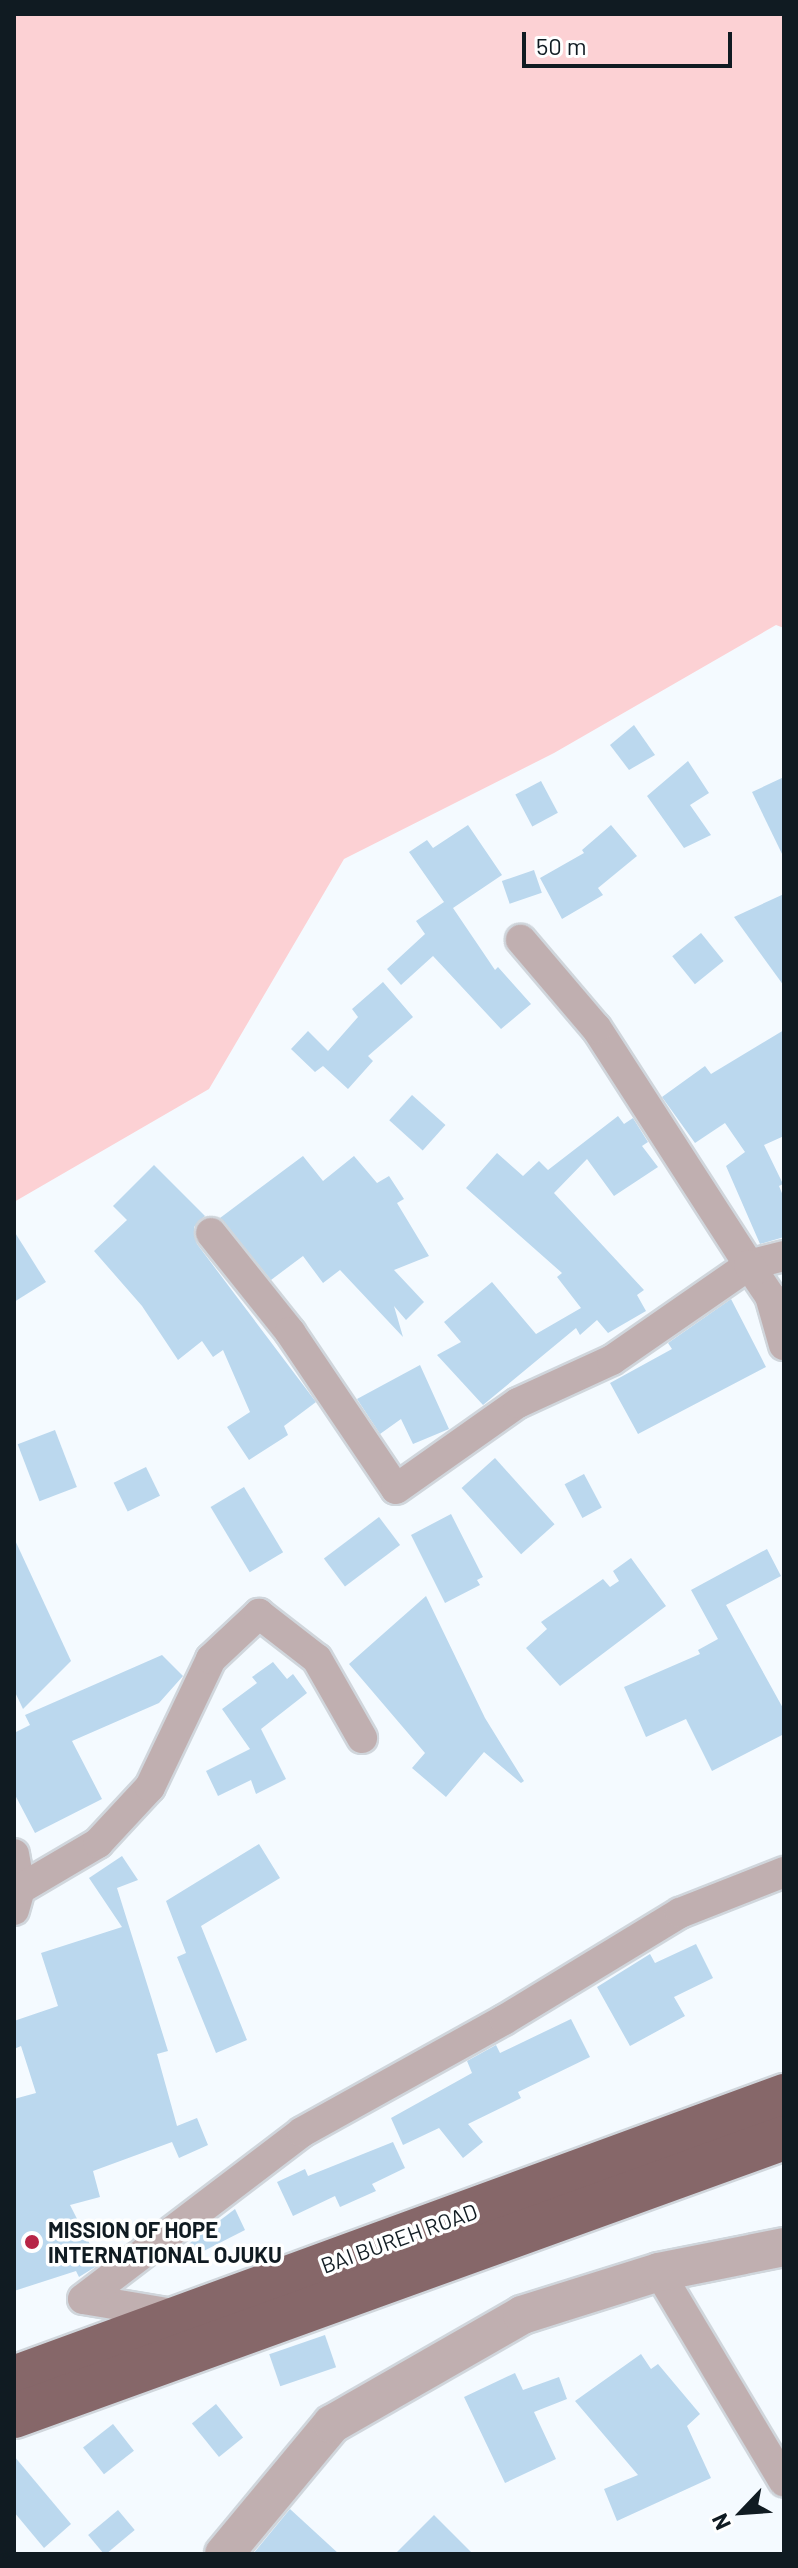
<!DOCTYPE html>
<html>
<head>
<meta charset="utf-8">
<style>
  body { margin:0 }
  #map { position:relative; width:798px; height:2568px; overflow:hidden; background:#f4faff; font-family:Barlow,sans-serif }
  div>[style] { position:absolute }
  .green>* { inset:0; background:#fcd1d4 }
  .building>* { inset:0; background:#bbd8ee; transform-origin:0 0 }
  .roads { filter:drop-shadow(2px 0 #d0d6dc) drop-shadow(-2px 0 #d0d6dc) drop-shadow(0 2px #d0d6dc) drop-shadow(0 -2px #d0d6dc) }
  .minor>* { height:30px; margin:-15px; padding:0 15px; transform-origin:15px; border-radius:15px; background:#c0afb0 }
  .tertiary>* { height:38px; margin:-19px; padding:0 19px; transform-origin:19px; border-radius:19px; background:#c0afb0 }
  .trunk>* { height:44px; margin:-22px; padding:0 22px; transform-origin:22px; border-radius:22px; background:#866769 }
  .dots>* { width:22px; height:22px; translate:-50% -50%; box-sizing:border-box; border:4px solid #fff; border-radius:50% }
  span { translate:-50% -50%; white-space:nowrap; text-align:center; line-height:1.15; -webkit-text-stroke:7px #fff; paint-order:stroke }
  .poi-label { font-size:22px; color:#101b22; font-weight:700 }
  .left { translate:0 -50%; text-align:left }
  .street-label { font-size:22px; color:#101b22 }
  .frame { position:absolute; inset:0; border:16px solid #101b22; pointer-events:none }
  .north { position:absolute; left:702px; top:2472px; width:80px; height:80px; -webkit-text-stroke:6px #fff; paint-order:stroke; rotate:245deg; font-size:22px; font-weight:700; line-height:32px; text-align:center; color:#101b22 }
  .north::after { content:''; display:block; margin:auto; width:28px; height:36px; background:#101b22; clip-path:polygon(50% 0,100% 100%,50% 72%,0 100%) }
  .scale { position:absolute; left:522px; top:32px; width:210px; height:36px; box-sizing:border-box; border:4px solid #101b22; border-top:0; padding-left:10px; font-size:24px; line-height:28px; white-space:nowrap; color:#101b22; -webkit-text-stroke:6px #fff; paint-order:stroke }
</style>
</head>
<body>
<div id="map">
  <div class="green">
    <div style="clip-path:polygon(14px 14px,784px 14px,784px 628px,776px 625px,554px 753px,344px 859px,209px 1089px,14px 1202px)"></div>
  </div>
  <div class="building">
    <div style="clip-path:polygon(634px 725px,655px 755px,629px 770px,610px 745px)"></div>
    <div style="clip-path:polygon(688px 761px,709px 793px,690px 805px,711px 835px,684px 848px,647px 796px)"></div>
    <div style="clip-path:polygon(784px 777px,784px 858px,752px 792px)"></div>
    <div style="left:541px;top:781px;width:36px;height:29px;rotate:62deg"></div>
    <div style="clip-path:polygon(468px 825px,502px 875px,453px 908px,495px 970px,498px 967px,531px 1004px,501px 1029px,433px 956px,401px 985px,387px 969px,425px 934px,416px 921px,444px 902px,409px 852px,427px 840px,433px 848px)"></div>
    <div style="clip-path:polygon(611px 825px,637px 856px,598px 888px,603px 895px,562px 919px,540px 878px,584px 853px,582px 850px)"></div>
    <div style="left:534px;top:870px;width:24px;height:34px;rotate:71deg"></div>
    <div style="clip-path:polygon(784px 894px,784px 986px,734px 917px)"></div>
    <div style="left:701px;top:933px;width:36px;height:37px;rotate:51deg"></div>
    <div style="clip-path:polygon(383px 982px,413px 1017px,368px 1056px,373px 1061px,348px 1089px,323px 1066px,315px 1072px,291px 1049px,308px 1031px,328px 1051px,358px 1017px,352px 1009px)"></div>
    <div style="clip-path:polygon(784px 1030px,784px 1136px,764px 1145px,783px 1184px,779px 1186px,784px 1198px,784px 1237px,760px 1244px,726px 1166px,745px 1152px,725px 1123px,695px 1143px,662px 1097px,705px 1066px,711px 1074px)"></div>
    <div style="left:412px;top:1095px;width:45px;height:34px;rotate:42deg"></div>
    <div style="clip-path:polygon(618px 1116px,624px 1124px,633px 1118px,648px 1142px,642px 1146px,658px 1167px,614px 1196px,587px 1159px,554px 1193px,644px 1290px,637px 1295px,646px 1311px,608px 1333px,597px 1320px,580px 1335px,576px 1328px,483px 1405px,437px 1355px,461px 1342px,444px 1322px,492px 1282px,536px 1334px,581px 1308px,557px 1277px,562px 1273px,466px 1188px,497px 1153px,523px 1176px,539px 1161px,548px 1170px)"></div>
    <div style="clip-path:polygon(303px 1156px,323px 1181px,354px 1156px,377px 1183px,389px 1176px,404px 1199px,397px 1203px,429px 1256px,394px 1270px,424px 1302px,406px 1320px,394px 1306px,403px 1337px,340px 1270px,323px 1283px,303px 1256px,271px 1280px,220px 1218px)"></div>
    <div style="clip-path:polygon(154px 1165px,205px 1216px,194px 1227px,197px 1244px,316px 1402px,284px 1426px,288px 1435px,249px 1460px,227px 1427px,250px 1412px,223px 1350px,213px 1357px,202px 1341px,178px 1360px,142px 1306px,94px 1251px,127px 1220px,113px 1206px)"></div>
    <div style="clip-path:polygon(14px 1231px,46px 1282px,14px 1302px)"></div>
    <div style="clip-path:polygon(731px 1299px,766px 1367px,638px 1434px,610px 1383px,672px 1349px,668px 1343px)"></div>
    <div style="clip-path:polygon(420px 1365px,449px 1429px,413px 1444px,401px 1419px,380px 1434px,357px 1399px)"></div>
    <div style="left:55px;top:1430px;width:61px;height:40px;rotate:69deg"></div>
    <div style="left:495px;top:1458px;width:89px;height:45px;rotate:48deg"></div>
    <div style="left:146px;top:1467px;width:32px;height:36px;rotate:64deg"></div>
    <div style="left:584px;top:1474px;width:38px;height:22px;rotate:62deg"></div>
    <div style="left:244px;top:1487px;width:76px;height:39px;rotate:59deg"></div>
    <div style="clip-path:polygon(451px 1514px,483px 1577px,477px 1580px,480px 1585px,445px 1603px,411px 1535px)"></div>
    <div style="left:379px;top:1517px;width:35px;height:69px;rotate:53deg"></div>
    <div style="clip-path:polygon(14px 1538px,71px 1661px,23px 1709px,14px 1690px)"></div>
    <div style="clip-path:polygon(767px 1549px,781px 1576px,726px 1605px,784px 1710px,784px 1734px,712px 1771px,686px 1719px,646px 1737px,624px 1687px,700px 1654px,698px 1650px,718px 1639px,691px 1590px)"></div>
    <div style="clip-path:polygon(631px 1558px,666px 1606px,560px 1686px,526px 1648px,547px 1629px,541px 1622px,603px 1579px,610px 1587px,619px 1581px,613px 1571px)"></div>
    <div style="clip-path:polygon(426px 1596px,485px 1718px,524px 1781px,521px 1783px,484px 1752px,446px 1797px,412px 1768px,425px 1753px,349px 1664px)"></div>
    <div style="clip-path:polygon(162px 1655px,183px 1676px,159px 1703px,72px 1741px,102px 1799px,35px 1833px,14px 1793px,14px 1733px,30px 1725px,25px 1715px)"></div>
    <div style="clip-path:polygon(273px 1662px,287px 1679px,293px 1674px,307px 1693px,261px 1729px,286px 1779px,256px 1794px,251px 1780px,218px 1796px,206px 1771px,250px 1749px,222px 1709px,257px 1683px,252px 1677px)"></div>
    <div style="clip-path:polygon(259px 1844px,280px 1878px,201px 1926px,247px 2040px,216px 2053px,177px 1957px,186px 1953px,166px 1901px)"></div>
    <div style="clip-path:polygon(122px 1856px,138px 1880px,117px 1888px,168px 2051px,157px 2054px,177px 2126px,197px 2118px,208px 2145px,179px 2158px,172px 2142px,93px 2171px,100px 2197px,70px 2205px,100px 2264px,79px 2277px,76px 2271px,14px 2291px,14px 2099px,36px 2093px,21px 2046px,14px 2049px,14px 2021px,58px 2006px,41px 1953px,122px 1927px,89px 1878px)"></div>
    <div style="clip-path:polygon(696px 1944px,713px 1978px,674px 1997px,685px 2016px,630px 2046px,597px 1987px,650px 1954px,655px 1963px)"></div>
    <div style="clip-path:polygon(571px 2019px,590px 2057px,518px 2092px,521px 2098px,468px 2124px,483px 2142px,463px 2158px,439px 2128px,403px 2145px,391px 2118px,472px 2073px,467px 2061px,496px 2045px,500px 2053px)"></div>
    <div style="clip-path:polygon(393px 2142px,405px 2168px,372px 2184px,376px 2191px,340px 2207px,335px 2196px,293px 2216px,277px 2182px,305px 2169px,308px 2176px)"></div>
    <div style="clip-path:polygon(235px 2209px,245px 2230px,188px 2259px,182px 2249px)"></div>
    <div style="left:325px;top:2335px;width:34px;height:59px;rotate:71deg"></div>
    <div style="clip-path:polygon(641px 2354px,651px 2369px,658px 2364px,700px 2414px,687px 2426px,711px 2478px,617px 2521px,604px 2489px,638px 2475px,575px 2401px)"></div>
    <div style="clip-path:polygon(515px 2373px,523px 2390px,559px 2377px,567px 2399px,534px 2412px,556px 2459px,505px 2483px,464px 2397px)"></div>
    <div style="left:216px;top:2404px;width:43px;height:31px;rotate:51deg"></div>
    <div style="left:113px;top:2424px;width:34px;height:38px;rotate:52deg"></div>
    <div style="clip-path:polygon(14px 2456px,71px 2524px,44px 2548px,14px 2512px)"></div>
    <div style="clip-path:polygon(290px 2509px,339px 2554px,253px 2554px)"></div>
    <div style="left:118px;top:2510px;width:26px;height:39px;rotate:50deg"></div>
    <div style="clip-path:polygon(434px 2515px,473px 2554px,395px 2554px)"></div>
  </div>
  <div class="roads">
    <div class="minor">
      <div style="left:211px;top:1233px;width:127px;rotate:51.4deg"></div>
      <div style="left:290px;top:1332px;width:189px;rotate:56deg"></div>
      <div style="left:396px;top:1489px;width:149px;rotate:-35.2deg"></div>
      <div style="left:518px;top:1403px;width:103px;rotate:-24.6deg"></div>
      <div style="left:612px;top:1360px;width:167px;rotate:-34.7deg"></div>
      <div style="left:749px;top:1265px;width:282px;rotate:-122.8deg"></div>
      <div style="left:596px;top:1028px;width:116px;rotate:-130.4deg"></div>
      <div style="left:784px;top:1256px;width:36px;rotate:166deg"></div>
      <div style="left:749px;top:1265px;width:37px;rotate:56deg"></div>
      <div style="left:770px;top:1296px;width:51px;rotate:74.1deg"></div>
      <div style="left:14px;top:1854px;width:36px;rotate:80deg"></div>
      <div style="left:14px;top:1910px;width:22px;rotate:-74deg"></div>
      <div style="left:20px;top:1889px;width:91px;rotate:-30.5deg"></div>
      <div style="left:98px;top:1843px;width:76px;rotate:-47.1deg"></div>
      <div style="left:150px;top:1787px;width:142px;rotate:-64.5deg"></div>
      <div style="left:211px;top:1659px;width:66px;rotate:-43.2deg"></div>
      <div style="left:259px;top:1614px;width:73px;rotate:37.8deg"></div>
      <div style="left:317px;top:1659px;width:91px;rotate:60.3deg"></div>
      <div style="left:659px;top:2272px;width:244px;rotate:59.2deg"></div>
      <div style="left:179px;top:2315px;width:97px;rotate:-170.5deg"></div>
      <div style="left:83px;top:2299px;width:275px;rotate:-37.3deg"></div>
      <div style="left:302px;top:2132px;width:231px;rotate:-29deg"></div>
      <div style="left:504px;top:2020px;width:206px;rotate:-31.3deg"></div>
      <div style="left:680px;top:1913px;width:112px;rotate:-21.5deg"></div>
    </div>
    <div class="tertiary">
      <div style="left:224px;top:2554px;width:169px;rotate:-50.3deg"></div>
      <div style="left:332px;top:2424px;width:219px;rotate:-29.8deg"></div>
      <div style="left:522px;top:2315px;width:144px;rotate:-17.4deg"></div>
      <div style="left:659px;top:2272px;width:127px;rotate:-11.3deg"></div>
    </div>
    <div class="trunk">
      <div style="left:14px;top:2378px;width:820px;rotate:-20.11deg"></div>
      <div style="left:14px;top:2416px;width:819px;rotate:-19.85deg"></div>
    </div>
  </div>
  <div class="dots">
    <div style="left:32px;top:2242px;background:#b72547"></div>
  </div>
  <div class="poi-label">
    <span class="left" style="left:48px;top:2242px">MISSION OF HOPE<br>INTERNATIONAL OJUKU</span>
  </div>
  <div class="street-label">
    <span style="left:399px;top:2238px;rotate:-20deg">BAI BUREH ROAD</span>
  </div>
  <div class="frame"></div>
  <div class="north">N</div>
  <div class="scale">50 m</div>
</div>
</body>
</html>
